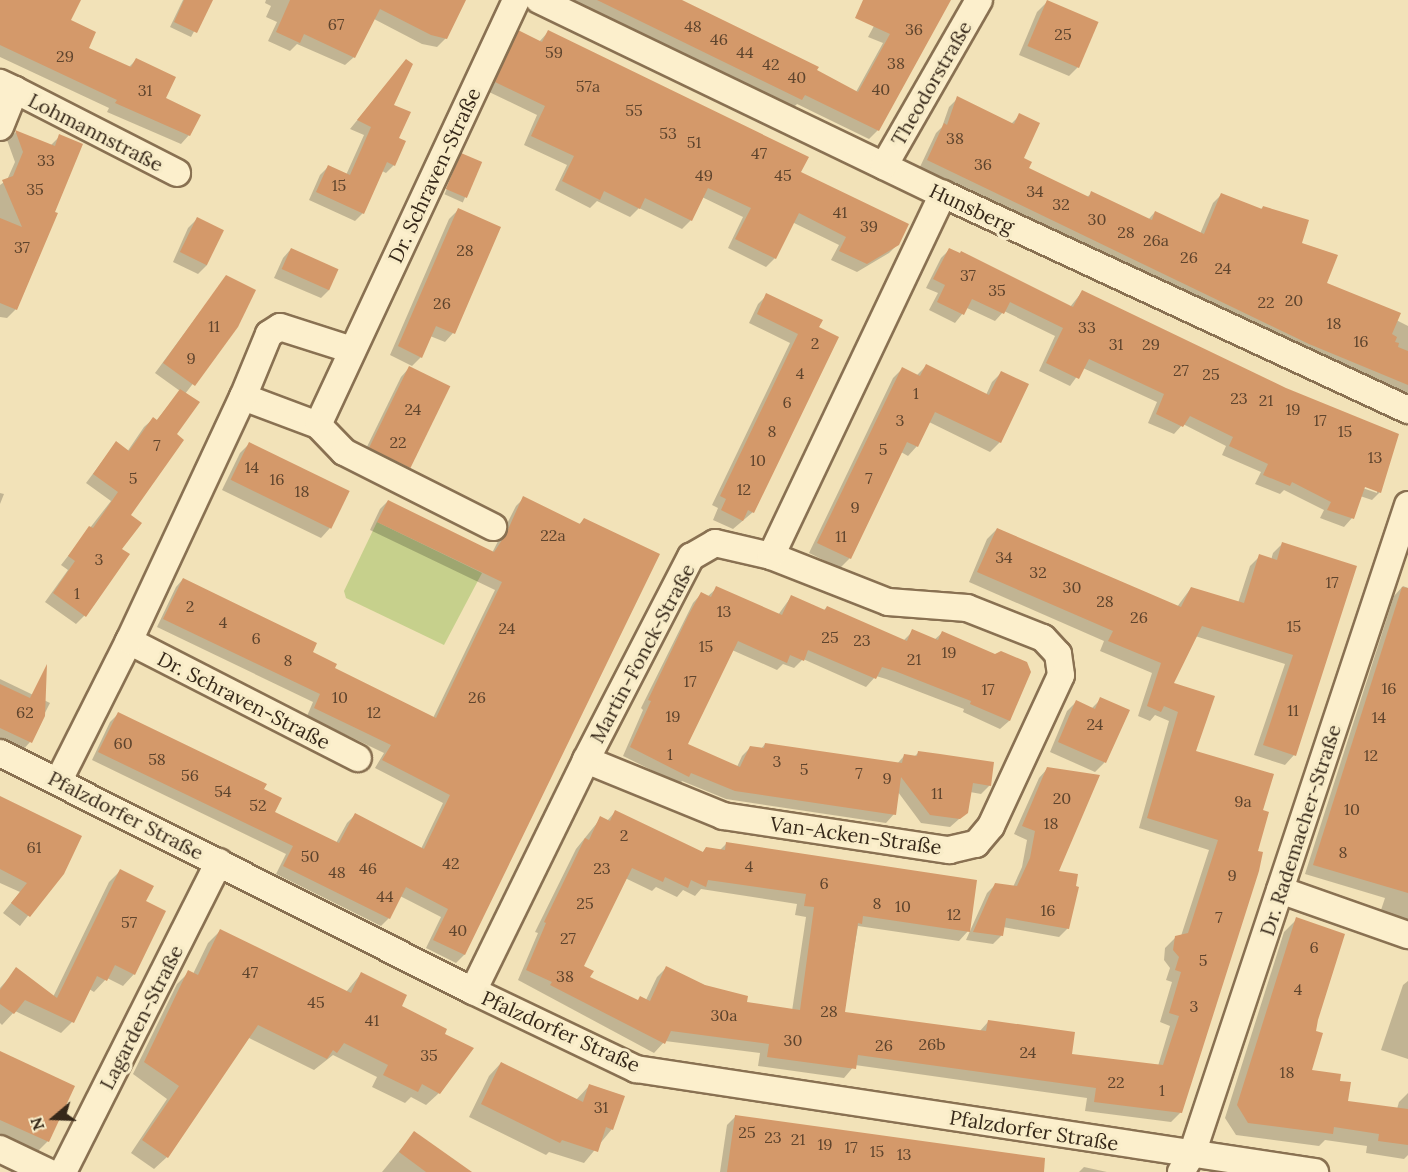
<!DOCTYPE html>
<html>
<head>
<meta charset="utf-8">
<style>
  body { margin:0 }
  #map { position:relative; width:1408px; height:1172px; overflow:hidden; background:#f2e2b8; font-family:Lora,serif }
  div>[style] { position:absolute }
  .green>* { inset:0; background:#c6d08c }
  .shadow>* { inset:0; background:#0003; transform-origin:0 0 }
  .building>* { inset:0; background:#d4996a; transform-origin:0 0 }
  .roads { filter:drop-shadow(2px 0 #897152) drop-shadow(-2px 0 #897152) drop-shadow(0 2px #897152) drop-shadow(0 -2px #897152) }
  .minor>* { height:26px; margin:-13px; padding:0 13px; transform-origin:13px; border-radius:13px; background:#fcefcc }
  span { translate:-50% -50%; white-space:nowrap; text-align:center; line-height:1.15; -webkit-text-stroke:6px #f8ecc8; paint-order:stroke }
  .number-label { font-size:16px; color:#5e442d }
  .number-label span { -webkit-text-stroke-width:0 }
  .street-label { font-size:20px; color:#362819 }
  .north { position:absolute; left:24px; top:1088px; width:60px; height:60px; -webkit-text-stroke:4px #f8ecc8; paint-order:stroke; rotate:251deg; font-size:16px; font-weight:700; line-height:24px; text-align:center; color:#362819 }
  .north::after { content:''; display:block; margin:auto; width:21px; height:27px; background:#362819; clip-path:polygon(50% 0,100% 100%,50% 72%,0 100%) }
</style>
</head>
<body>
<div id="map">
  <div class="green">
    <div style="clip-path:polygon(377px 522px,482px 573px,444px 645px,346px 598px,344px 591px)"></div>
  </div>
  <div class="shadow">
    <div style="clip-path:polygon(0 0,79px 0,69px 20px,87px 48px,128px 68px,136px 60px,189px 135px,181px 144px,107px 112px,109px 108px,0 57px)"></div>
    <div style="clip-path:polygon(183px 0,211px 0,191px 37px,170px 27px)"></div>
    <div style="clip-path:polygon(266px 0,453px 0,446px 38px,437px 47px,422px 44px,374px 19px,354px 57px,345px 65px,297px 44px,290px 51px,268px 41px,277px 22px,266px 17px,271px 6px,265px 3px)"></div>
    <div style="clip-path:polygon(567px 0,678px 0,856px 92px,883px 43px,868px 37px,888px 0,948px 0,878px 130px,869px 139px,797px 104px,793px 108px)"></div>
    <div style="clip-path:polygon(1047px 2px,1078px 67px,1069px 76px,1019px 55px,1037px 12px)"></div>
    <div style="clip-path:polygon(519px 32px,539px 42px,548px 32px,799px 172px,898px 244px,889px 253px,857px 272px,831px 260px,839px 245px,792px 222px,775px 258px,766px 267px,728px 248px,743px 217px,702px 197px,691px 220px,682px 229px,639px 208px,630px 217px,597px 201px,590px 208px,555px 190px,567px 165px,524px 145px,537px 115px,487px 91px,510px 41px)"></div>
    <div style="clip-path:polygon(399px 69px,392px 106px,398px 138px,394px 165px,386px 173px,382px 171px,363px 213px,355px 221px,309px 200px,320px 175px,328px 167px,346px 175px,364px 135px,350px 129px)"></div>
    <div style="clip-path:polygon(958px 98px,1011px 124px,1020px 115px,1022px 159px,1027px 168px,1087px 197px,1092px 193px,1148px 220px,1155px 212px,1200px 234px,1213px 203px,1221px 195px,1260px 210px,1263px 207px,1300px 244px,1325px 284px,1408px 326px,1408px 396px,1300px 353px,919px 169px,936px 133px,942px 127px,949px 107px)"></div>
    <div style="clip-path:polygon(16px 132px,50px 146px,60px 136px,16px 309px,7px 318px,0 317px,0 185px,7px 180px,15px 162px,7px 140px)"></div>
    <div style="left:462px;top:155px;width:20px;height:43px;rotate:24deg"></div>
    <div style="clip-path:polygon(458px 210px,453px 333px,445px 342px,430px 336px,421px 357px,412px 366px,390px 355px,449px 219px)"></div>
    <div style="clip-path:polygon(197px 219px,207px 265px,198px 274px,173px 262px,188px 228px)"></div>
    <div style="clip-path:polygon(291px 249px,329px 290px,321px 298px,274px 278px,283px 258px)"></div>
    <div style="clip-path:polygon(evenodd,949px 250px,960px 255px,962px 253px,1070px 307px,1082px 292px,1286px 389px,1397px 435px,1380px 492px,1372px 500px,1360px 496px,1352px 518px,1344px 527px,1320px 518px,1324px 510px,1284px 490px,1280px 494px,1255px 484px,1261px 472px,1222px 455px,1226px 446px,1183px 424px,1174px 434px,1148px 423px,1157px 402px,1083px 368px,1070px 386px,1039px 371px,1055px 336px,1004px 311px,995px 321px,967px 308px,955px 323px,929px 310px,938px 293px,926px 288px,941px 258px,949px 250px,1358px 483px,1377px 489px,1377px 493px,1357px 486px,1358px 483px)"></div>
    <div style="clip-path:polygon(226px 277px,237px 326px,185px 394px,175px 435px,128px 515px,120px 549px,84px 616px,76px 624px,45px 602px,68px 570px,61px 565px,111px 501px,86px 483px,116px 443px,127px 452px,144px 427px,153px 419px,156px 421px,180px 391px,155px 373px)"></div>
    <div style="clip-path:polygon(767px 295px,821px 321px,753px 512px,733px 529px,713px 520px,718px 508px,712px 505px,790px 343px,749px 323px,758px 304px)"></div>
    <div style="clip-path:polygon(926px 366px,986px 395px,992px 382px,1001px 373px,1000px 442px,990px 452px,929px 422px,917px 446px,908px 456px,901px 452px,850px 558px,840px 568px,809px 553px,893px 378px,902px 369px,916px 376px)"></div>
    <div style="clip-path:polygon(409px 368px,448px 387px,409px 468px,400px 476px,362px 457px,401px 377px)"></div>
    <div style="clip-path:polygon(249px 444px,330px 528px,321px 538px,222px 490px,240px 453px)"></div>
    <div style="clip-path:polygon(0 493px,4px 494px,0 504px)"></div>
    <div style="clip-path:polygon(524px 498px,578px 525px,584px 520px,658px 555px,464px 955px,456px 963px,426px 948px,441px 917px,400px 896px,389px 918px,381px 926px,276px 874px,286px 854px,92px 760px,110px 722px,118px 714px,273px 813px,336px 843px,347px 823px,355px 815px,421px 849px,443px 803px,375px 768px,384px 753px,307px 716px,313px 702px,157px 627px,176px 587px,183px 579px,333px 668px,433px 718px,495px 590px,370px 530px,380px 509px,388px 501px,492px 553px,516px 506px)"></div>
    <div style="clip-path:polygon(evenodd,997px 529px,1177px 607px,1191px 588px,1238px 603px,1250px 566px,1260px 556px,1271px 560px,1273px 553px,1282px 544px,1355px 567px,1294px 755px,1285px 765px,1254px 755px,1285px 664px,1195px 636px,1172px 684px,1194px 752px,1272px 775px,1181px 1112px,1171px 1122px,1085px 1111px,1087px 1098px,855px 1065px,844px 1078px,758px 1066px,760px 1053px,665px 1041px,654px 1053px,518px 980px,538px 933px,535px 932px,576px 849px,601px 818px,607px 821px,615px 812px,702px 853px,706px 848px,720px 850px,726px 844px,968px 931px,959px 941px,858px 926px,843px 1013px,979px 1032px,988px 1022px,1070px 1056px,1158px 1066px,1170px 1026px,1160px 1022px,1172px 982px,1166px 980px,1170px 968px,1164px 960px,1165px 948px,1175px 938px,1181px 936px,1209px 850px,1139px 828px,1169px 721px,1155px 715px,1150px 721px,1138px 716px,1152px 673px,1100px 651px,1104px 641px,969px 582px,987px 539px,997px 529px,625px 878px,652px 891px,656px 887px,677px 897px,683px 890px,695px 896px,701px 889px,797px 904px,795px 915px,806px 917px,792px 1011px,746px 1004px,666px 968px,657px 977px,646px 1000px,637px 1001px,588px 978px,582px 967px,625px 878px)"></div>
    <div style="clip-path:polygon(1403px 586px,1408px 588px,1408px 921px,1380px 913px,1385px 898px,1305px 874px,1394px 596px)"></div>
    <div style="clip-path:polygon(717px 588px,778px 615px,791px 597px,823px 611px,827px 607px,903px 641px,913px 631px,934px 640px,942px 633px,1030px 672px,1009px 721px,1000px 729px,963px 712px,964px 709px,886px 679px,876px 676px,866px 687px,803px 659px,794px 668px,783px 664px,777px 670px,732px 650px,686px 745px,737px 767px,742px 756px,750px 748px,761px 749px,765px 744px,897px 764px,904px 756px,914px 757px,918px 753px,990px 785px,981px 794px,970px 792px,967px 812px,950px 827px,921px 823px,898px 792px,894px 814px,886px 823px,726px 799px,682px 781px,680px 784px,623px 756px,643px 710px,641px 708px,693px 603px,701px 594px,707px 597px)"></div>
    <div style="clip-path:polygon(0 679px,50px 703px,30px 742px,22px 751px,0 741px)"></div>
    <div style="clip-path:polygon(1101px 699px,1128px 710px,1104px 763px,1095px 772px,1050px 752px,1067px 711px,1076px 702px,1092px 708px)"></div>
    <div style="clip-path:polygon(1047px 769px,1057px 872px,1068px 928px,1059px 937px,1003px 927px,1001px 936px,993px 944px,966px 940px,987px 893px,996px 884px,1013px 887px,1022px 867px,1027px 840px,1014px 834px,1039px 778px)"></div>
    <div style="clip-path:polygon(0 798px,65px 868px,20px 926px,3px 913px,20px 892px,0 883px)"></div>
    <div style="clip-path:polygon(120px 871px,144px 902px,134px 974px,123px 986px,107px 978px,94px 992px,89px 989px,72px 1022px,61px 1033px,15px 1011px,2px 1025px,0 1023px,0 988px,17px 969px,53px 997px,109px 882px)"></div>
    <div style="clip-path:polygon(1297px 919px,1317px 1020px,1310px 1071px,1338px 1082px,1346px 1102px,1397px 1109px,1399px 1102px,1408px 1093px,1408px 1155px,1404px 1159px,1366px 1153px,1367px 1146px,1325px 1140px,1319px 1146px,1236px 1135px,1225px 1118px,1284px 932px)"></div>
    <div style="clip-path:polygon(220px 931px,346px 992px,361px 974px,400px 1006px,439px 1093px,426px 1105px,411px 1097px,405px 1103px,372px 1087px,377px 1077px,333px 1055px,314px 1070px,247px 1037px,167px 1157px,154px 1169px,131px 1153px,167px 1099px,133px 1074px,177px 984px,189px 972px,193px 974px,208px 943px)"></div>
    <div style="clip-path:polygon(1408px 981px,1408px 1059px,1381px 1050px,1403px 985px)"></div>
    <div style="clip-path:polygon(0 1052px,73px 1086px,48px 1141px,33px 1156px,0 1140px)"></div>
    <div style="clip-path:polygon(501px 1063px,576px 1100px,589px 1086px,612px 1129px,584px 1163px,549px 1152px,546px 1155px,469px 1117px,489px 1076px)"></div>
    <div style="clip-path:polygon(736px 1116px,1037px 1172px,720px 1172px,727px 1125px)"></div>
    <div style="clip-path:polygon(414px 1133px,468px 1172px,382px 1172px)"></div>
    <div style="clip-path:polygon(1084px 1167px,1107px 1172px,1079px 1172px)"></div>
  </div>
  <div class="building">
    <div style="clip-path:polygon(0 0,81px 0,71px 20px,96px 32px,89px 48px,131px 67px,136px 58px,176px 77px,166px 98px,201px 115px,190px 136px,115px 103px,117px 100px,0 45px)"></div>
    <div style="clip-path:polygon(184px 0,213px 0,197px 33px,174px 22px)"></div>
    <div style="clip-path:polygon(290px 0,466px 0,447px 39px,431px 35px,380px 9px,355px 58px,304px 34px,300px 43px,276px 32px)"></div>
    <div style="clip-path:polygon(597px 0,682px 0,819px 67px,817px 70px,858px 92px,890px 34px,855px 18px,863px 0,951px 0,879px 131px,805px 95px,802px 100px)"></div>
    <div style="left:1047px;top:0;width:56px;height:50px;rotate:23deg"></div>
    <div style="clip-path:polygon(518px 30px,542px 42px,548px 30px,809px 157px,801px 172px,909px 224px,899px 245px,867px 264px,839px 251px,846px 237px,799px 213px,776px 259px,735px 239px,751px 208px,708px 188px,692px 221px,645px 198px,640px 209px,604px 191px,600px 200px,562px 181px,574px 156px,531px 136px,545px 106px,495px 82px)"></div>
    <div style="clip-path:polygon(406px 59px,413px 64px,394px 105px,411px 112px,399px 138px,406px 141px,395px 166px,387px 162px,364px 214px,316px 192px,328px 165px,350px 175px,371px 127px,357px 120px)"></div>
    <div style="clip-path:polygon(957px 96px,1014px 124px,1019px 113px,1040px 123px,1024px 158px,1032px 162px,1029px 168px,1089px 197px,1091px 191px,1152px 220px,1155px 211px,1204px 234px,1221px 193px,1262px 209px,1263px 206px,1309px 220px,1302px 243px,1338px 255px,1327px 283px,1401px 313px,1392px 334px,1397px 337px,1395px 342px,1399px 343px,1398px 347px,1408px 351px,1408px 385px,1309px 344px,927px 160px,944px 123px,947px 125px)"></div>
    <div style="clip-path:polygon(15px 130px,55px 146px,59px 134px,83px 144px,55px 212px,58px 213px,17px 310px,0 303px,0 218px,22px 227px,2px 180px,13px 176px,23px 152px)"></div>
    <div style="left:461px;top:153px;width:23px;height:39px;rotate:23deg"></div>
    <div style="clip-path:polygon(458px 208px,501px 227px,455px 334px,436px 326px,422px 358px,398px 346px)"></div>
    <div style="left:197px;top:217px;width:30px;height:39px;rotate:26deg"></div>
    <div style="left:291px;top:248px;width:52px;height:23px;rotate:24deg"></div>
    <div style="clip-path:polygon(949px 248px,960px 253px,961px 251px,1073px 307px,1082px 290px,1286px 388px,1399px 434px,1381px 493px,1365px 487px,1354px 519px,1327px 510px,1331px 502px,1292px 482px,1290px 486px,1263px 475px,1268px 464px,1229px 446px,1233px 437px,1190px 416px,1183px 427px,1156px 414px,1164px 394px,1089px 359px,1079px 379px,1046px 363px,1063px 328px,1010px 302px,1004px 314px,972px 299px,964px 315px,937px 302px,945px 285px,933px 279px)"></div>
    <div style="clip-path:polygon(226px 275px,256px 290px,238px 327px,195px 386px,163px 363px)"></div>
    <div style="clip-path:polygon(766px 293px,823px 320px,819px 327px,839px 337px,754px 513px,748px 510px,743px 521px,721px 510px,726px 499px,720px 496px,798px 334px,757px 314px)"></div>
    <div style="clip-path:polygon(926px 364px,989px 395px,1001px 371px,1029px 384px,1001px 443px,935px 412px,918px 447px,907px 442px,851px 559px,817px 543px,902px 367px,920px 376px)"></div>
    <div style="left:409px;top:366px;width:46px;height:91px;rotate:26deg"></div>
    <div style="clip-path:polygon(180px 389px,200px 402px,177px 434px,184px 440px,131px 515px,142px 523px,122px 549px,130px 554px,86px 617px,53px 593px,75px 561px,68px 556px,89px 526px,93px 528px,118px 492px,93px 474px,116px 441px,129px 451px,153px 417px,157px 420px)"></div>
    <div style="left:249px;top:442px;width:112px;height:42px;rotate:26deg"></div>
    <div style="clip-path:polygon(523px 496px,580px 524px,584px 518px,660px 554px,465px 955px,433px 940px,448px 909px,406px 887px,390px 919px,283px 866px,293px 846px,98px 752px,118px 712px,267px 784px,264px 789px,282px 798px,275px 812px,339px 843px,355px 813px,424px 849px,450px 795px,382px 760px,391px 745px,314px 708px,320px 694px,163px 619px,183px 578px,317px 643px,313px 652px,337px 664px,335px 668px,436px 718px,502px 582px,377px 522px,388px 500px,494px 552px,506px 534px)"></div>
    <div style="clip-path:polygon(evenodd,997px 528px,1181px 607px,1191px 587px,1244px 603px,1259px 554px,1277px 560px,1282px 542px,1357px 566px,1296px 756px,1263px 745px,1293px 655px,1202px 626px,1174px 683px,1215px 696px,1196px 751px,1274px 774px,1263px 810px,1269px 812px,1258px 851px,1263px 852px,1259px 871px,1182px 1113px,1094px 1102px,1096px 1088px,858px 1055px,856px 1069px,767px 1057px,769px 1044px,671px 1031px,665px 1044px,550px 985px,552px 982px,526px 970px,546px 923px,544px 922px,585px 838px,589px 840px,600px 816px,610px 821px,615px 810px,703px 852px,706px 847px,725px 850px,726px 842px,977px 880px,970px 932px,863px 916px,862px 924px,858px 923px,845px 1012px,986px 1031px,988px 1020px,1075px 1032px,1072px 1054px,1163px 1065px,1179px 1016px,1169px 1013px,1181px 972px,1175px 970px,1179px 957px,1173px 950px,1175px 936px,1188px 933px,1218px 840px,1147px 818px,1178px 712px,1164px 706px,1161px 712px,1147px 706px,1161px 663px,1108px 641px,1113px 631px,977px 572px,997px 528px,632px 868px,663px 882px,665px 877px,688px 888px,691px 880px,706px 887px,708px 880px,806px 894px,804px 906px,814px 907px,800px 1010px,747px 1002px,748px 996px,705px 985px,666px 966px,650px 1001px,640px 996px,638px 1000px,590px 977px,594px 971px,584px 966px,632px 868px)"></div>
    <div style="clip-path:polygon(716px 586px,782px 615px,791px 595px,825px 610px,827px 606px,907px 641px,912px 629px,938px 640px,942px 631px,995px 654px,1001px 651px,1027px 662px,1031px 672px,1010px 721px,970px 704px,971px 701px,895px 671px,882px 667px,876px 679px,808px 650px,804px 661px,790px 655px,787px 663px,738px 641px,688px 744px,740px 767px,750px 746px,764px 748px,765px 743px,902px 763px,904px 754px,917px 756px,918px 751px,940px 754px,994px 762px,991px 786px,973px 783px,968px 813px,960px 819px,930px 815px,901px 777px,896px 815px,735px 791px,691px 773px,689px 777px,630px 747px,651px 701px,648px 700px,688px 616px,701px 592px,711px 597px)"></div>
    <div style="clip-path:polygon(1402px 587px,1408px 588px,1408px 893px,1313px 865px)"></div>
    <div style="clip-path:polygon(47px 664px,45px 716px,32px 743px,0 728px,0 684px,30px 698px)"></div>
    <div style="clip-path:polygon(1100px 697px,1130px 710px,1106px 763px,1058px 742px,1076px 700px,1095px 709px)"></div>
    <div style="clip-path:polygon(1047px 767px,1100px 775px,1059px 871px,1078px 874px,1076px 886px,1079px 887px,1069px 929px,1006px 918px,1003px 936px,973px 932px,995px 883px,1017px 886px,1030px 858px,1035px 831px,1022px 826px)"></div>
    <div style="clip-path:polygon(0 796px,82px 836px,64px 874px,30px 917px,11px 903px,27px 883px,0 869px)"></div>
    <div style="clip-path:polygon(120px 869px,154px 886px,146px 901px,166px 911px,135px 975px,115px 965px,107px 981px,97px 976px,74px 1023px,25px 1000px,14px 1014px,0 1004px,0 990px,16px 967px,57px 998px)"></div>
    <div style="clip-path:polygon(1296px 917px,1345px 934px,1318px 1020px,1316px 1031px,1323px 1033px,1312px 1070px,1341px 1074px,1340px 1081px,1351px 1082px,1348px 1101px,1408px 1109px,1408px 1145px,1378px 1141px,1379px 1134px,1334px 1127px,1333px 1134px,1248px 1123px,1237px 1105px)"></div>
    <div style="clip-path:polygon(220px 929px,351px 993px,361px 972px,407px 995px,402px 1006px,447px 1029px,445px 1034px,474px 1048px,440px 1094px,422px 1084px,418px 1092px,383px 1075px,388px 1065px,344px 1043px,337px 1053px,333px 1050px,327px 1059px,258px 1025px,168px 1158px,142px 1140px,179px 1086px,144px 1062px,188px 970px,198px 975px)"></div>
    <div style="clip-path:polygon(0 1051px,75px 1086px,49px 1142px,0 1120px)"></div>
    <div style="clip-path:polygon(501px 1062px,583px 1102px,589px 1084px,625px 1096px,613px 1130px,606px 1127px,598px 1152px,562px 1140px,560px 1143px,481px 1104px)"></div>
    <div style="clip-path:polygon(735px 1115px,1045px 1158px,1044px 1172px,727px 1172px)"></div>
    <div style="clip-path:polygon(414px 1131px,472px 1172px,426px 1172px,399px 1152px)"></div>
  </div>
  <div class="roads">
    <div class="minor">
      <div style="left:539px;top:0;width:448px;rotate:25.7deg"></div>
      <div style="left:943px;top:194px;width:513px;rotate:24.92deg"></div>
      <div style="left:15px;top:90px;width:182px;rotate:27.1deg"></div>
      <div style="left:0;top:127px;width:40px;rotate:-68deg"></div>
      <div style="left:15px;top:90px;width:17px;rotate:-155deg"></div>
      <div style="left:884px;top:166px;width:191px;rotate:-60.2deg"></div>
      <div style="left:243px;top:397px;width:80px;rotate:20.5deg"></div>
      <div style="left:318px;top:425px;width:469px;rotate:-65deg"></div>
      <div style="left:318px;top:425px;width:37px;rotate:46deg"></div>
      <div style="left:344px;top:452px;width:167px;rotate:26.7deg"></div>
      <div style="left:129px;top:641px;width:257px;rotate:27.1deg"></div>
      <div style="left:0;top:753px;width:530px;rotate:26.71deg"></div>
      <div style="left:473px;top:991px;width:181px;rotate:25.6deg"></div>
      <div style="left:636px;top:1069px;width:687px;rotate:8.63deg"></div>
      <div style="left:586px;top:760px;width:148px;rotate:22.2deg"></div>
      <div style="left:723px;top:816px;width:229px;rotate:8.6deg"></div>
      <div style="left:949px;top:850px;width:28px;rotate:-13deg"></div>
      <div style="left:976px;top:844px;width:23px;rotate:-50deg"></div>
      <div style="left:991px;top:826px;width:166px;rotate:-65.1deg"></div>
      <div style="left:1061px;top:675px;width:21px;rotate:-98deg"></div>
      <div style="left:1058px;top:654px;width:22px;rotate:-133deg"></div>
      <div style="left:1043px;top:638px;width:82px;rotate:-158.5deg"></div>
      <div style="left:967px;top:608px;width:79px;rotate:-175.7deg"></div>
      <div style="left:888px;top:602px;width:126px;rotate:-158.5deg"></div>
      <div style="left:59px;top:780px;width:156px;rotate:-63.3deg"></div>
      <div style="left:129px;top:641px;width:269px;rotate:-65deg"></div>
      <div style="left:243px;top:397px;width:68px;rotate:-67.6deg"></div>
      <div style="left:269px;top:334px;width:13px;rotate:-32deg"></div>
      <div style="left:280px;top:327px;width:76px;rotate:17.7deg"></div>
      <div style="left:1280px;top:890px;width:136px;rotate:19.4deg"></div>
      <div style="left:473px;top:991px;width:257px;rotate:-63.9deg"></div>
      <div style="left:586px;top:760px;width:229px;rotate:-62.7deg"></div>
      <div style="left:691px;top:557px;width:28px;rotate:-30deg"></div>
      <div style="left:715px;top:543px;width:57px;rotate:13.1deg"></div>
      <div style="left:771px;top:556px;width:401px;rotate:-64.6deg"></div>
      <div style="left:0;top:1149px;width:53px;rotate:25.6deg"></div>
      <div style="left:63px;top:1172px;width:347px;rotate:-63.3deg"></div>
      <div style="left:1181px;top:1172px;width:21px;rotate:-59deg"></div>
      <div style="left:1192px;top:1154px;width:684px;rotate:-71.59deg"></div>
    </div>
  </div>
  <div class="number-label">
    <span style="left:336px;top:24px">67</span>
    <span style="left:693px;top:26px">48</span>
    <span style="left:914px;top:29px">36</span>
    <span style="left:1063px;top:34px">25</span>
    <span style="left:719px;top:39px">46</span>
    <span style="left:554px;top:52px">59</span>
    <span style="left:745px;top:52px">44</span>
    <span style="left:65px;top:56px">29</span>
    <span style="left:896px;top:63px">38</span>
    <span style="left:771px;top:64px">42</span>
    <span style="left:797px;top:77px">40</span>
    <span style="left:588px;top:86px">57a</span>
    <span style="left:881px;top:89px">40</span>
    <span style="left:145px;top:90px">31</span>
    <span style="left:634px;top:110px">55</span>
    <span style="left:668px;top:133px">53</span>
    <span style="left:955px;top:138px">38</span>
    <span style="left:694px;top:142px">51</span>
    <span style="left:759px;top:153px">47</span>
    <span style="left:46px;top:160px">33</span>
    <span style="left:983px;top:164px">36</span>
    <span style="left:704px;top:175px">49</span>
    <span style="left:783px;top:175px">45</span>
    <span style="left:339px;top:185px">15</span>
    <span style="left:35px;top:189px">35</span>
    <span style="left:1035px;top:191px">34</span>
    <span style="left:1061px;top:204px">32</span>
    <span style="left:840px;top:212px">41</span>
    <span style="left:1097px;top:219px">30</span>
    <span style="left:869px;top:226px">39</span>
    <span style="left:1126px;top:232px">28</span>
    <span style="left:1156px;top:240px">26a</span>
    <span style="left:22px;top:247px">37</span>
    <span style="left:465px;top:250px">28</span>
    <span style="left:1189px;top:257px">26</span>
    <span style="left:1223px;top:268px">24</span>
    <span style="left:968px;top:275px">37</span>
    <span style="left:997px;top:290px">35</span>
    <span style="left:1294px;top:300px">20</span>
    <span style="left:1266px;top:302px">22</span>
    <span style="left:442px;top:303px">26</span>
    <span style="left:1334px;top:323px">18</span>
    <span style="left:214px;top:326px">11</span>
    <span style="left:1087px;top:327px">33</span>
    <span style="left:1361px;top:341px">16</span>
    <span style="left:815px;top:343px">2</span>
    <span style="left:1116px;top:344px">31</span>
    <span style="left:1151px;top:344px">29</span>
    <span style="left:191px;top:358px">9</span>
    <span style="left:1181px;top:370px">27</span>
    <span style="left:800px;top:373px">4</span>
    <span style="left:1211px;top:374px">25</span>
    <span style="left:916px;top:393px">1</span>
    <span style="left:1239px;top:398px">23</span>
    <span style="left:1266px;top:400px">21</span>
    <span style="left:787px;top:402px">6</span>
    <span style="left:413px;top:409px">24</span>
    <span style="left:1293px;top:409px">19</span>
    <span style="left:900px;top:420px">3</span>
    <span style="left:1320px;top:420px">17</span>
    <span style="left:772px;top:431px">8</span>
    <span style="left:1345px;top:431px">15</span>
    <span style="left:398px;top:442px">22</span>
    <span style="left:157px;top:445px">7</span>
    <span style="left:883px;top:449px">5</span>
    <span style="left:1375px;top:457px">13</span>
    <span style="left:758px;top:460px">10</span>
    <span style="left:252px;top:467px">14</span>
    <span style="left:133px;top:478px">5</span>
    <span style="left:869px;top:478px">7</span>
    <span style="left:277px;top:479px">16</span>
    <span style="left:744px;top:489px">12</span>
    <span style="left:302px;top:491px">18</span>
    <span style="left:855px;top:507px">9</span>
    <span style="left:553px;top:535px">22a</span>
    <span style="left:841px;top:536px">11</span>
    <span style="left:1004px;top:557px">34</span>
    <span style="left:99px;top:559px">3</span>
    <span style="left:1038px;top:572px">32</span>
    <span style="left:1332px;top:582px">17</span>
    <span style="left:1072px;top:587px">30</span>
    <span style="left:77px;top:593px">1</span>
    <span style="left:1105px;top:601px">28</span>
    <span style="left:190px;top:606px">2</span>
    <span style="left:724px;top:611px">13</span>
    <span style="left:1139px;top:617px">26</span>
    <span style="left:223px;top:622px">4</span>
    <span style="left:1294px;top:626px">15</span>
    <span style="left:507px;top:628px">24</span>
    <span style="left:830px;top:637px">25</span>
    <span style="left:256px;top:638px">6</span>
    <span style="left:862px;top:640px">23</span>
    <span style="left:706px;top:646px">15</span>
    <span style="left:949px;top:652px">19</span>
    <span style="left:914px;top:659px">21</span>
    <span style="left:288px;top:660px">8</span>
    <span style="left:690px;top:681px">17</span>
    <span style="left:1389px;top:688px">16</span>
    <span style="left:988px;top:689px">17</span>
    <span style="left:340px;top:697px">10</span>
    <span style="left:477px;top:697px">26</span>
    <span style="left:1293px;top:710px">11</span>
    <span style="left:25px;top:712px">62</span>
    <span style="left:374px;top:712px">12</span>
    <span style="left:673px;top:716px">19</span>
    <span style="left:1379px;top:717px">14</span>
    <span style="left:1095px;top:724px">24</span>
    <span style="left:123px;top:743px">60</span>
    <span style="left:670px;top:754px">1</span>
    <span style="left:1371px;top:755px">12</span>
    <span style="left:157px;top:759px">58</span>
    <span style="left:777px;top:761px">3</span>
    <span style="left:804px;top:769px">5</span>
    <span style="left:859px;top:773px">7</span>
    <span style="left:190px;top:775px">56</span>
    <span style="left:887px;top:778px">9</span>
    <span style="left:223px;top:791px">54</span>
    <span style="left:937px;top:793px">11</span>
    <span style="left:1062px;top:798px">20</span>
    <span style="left:1243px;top:801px">9a</span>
    <span style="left:258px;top:805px">52</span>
    <span style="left:1352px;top:809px">10</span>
    <span style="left:1051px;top:823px">18</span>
    <span style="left:624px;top:835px">2</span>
    <span style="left:34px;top:847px">61</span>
    <span style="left:1343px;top:852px">8</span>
    <span style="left:310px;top:856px">50</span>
    <span style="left:451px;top:863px">42</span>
    <span style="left:749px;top:866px">4</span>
    <span style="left:368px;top:868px">46</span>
    <span style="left:602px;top:868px">23</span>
    <span style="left:337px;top:872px">48</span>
    <span style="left:1232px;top:875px">9</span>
    <span style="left:824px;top:883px">6</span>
    <span style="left:385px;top:896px">44</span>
    <span style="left:585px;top:903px">25</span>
    <span style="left:877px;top:903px">8</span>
    <span style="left:903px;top:906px">10</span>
    <span style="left:1048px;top:910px">16</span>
    <span style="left:954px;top:914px">12</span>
    <span style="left:1219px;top:917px">7</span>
    <span style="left:129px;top:922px">57</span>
    <span style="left:458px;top:930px">40</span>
    <span style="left:568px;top:938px">27</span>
    <span style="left:1314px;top:947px">6</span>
    <span style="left:1203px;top:960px">5</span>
    <span style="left:250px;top:972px">47</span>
    <span style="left:565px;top:976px">38</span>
    <span style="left:1298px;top:989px">4</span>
    <span style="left:316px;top:1002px">45</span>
    <span style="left:1194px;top:1006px">3</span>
    <span style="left:829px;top:1011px">28</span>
    <span style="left:724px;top:1015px">30a</span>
    <span style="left:372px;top:1020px">41</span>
    <span style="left:793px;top:1040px">30</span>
    <span style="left:932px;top:1044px">26b</span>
    <span style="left:884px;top:1045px">26</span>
    <span style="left:1028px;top:1052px">24</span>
    <span style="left:429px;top:1055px">35</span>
    <span style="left:1287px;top:1072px">18</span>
    <span style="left:1116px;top:1082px">22</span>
    <span style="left:1162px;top:1090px">1</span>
    <span style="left:601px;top:1107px">31</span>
    <span style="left:747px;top:1132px">25</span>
    <span style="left:773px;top:1137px">23</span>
    <span style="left:798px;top:1139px">21</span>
    <span style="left:825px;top:1144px">19</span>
    <span style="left:851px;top:1147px">17</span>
    <span style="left:877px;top:1151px">15</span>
    <span style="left:904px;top:1154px">13</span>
  </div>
  <div class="street-label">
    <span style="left:931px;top:83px;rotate:-60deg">Theodorstraße</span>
    <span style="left:96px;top:132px;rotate:27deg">Lohmannstraße</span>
    <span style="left:434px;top:175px;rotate:-65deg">Dr. Schraven-Straße</span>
    <span style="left:972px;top:208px;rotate:25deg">Hunsberg</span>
    <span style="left:642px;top:653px;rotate:-62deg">Martin-Fonck-Straße</span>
    <span style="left:244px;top:700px;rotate:27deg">Dr. Schraven-Straße</span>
    <span style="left:126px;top:815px;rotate:27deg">Pfalzdorfer Straße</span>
    <span style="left:1300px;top:830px;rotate:-72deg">Dr. Rademacher-Straße</span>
    <span style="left:856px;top:835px;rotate:8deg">Van-Acken-Straße</span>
    <span style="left:141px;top:1017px;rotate:-63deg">Lagarden-Straße</span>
    <span style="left:561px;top:1031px;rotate:24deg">Pfalzdorfer Straße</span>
    <span style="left:1034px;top:1130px;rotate:9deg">Pfalzdorfer Straße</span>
  </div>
  <div class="north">N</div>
</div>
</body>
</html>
